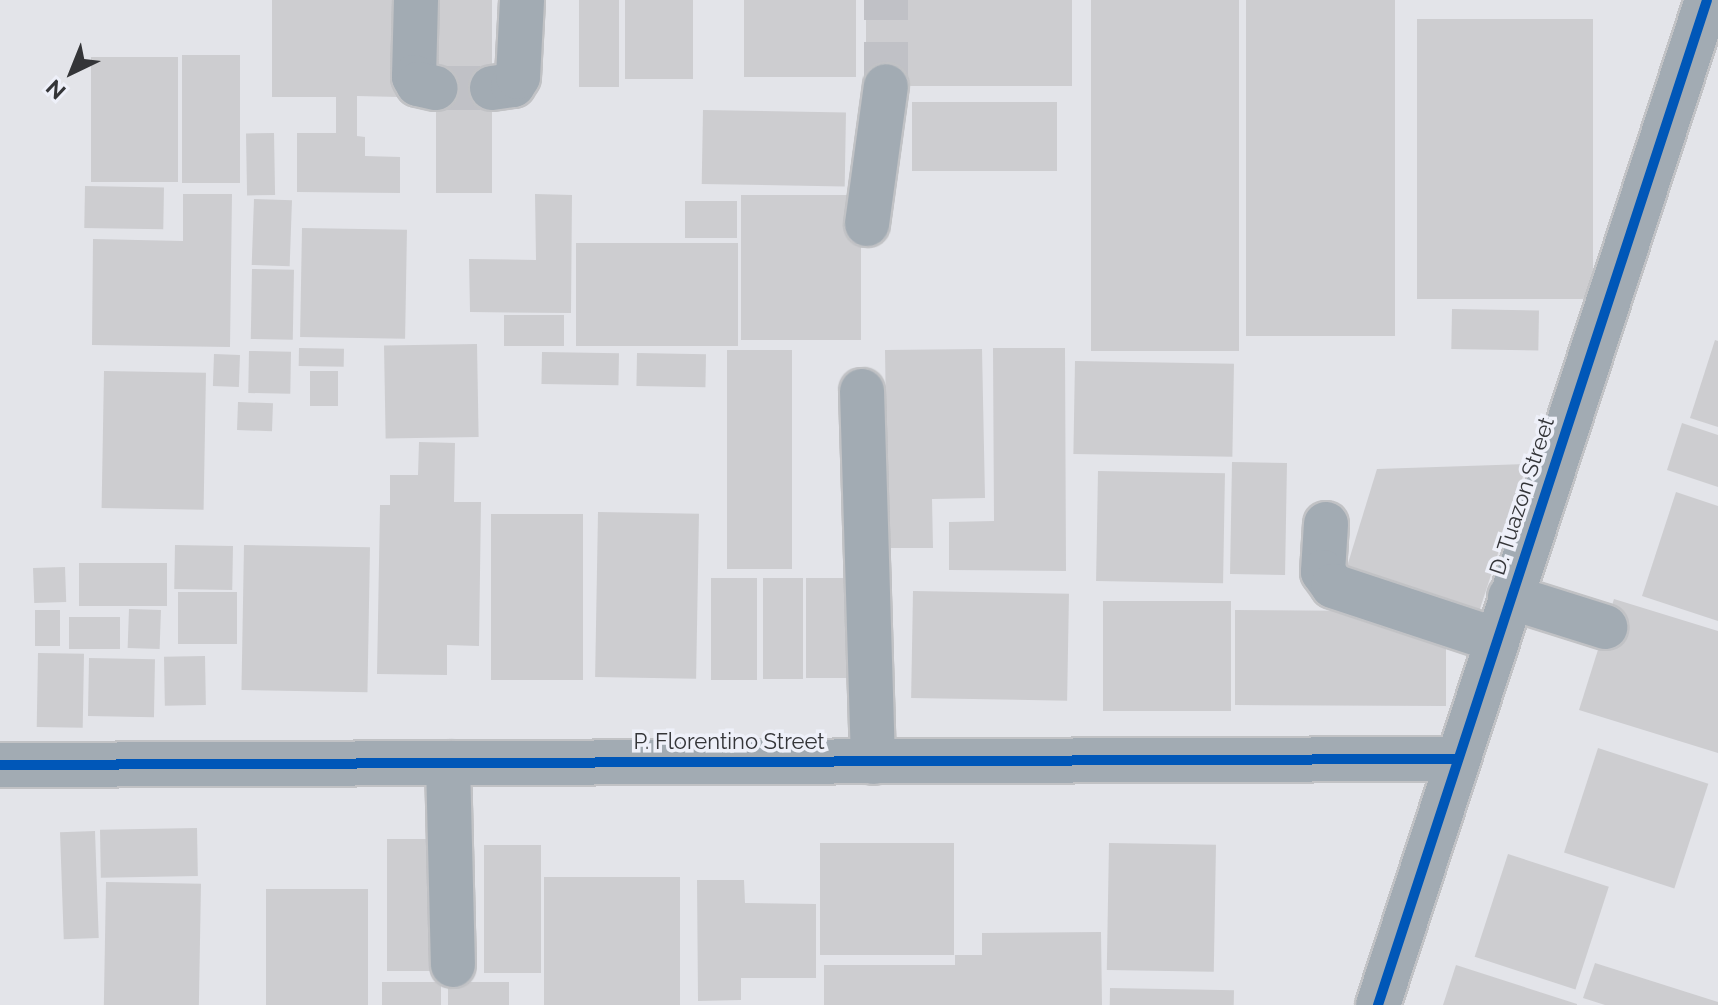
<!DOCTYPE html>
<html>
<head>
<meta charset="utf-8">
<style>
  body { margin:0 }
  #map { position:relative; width:1718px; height:1005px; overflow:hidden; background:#e3e4e9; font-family:Raleway,sans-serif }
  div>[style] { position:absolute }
  .building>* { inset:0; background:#cdcdd0; transform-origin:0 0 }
  .minor-tunnel>* { height:44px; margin-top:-22px; transform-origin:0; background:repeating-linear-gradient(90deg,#c0c1c6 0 44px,transparent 0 66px) }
  .roads { filter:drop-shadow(2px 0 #c1c2c5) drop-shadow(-2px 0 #c1c2c5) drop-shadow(0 2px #c1c2c5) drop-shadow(0 -2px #c1c2c5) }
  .minor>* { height:44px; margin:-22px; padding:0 22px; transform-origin:22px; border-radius:22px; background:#a2abb3 }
  .cycleway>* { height:10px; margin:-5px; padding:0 5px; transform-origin:5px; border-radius:5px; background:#0057b8 }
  span { translate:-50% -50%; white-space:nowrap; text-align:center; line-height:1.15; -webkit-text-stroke:7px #eef0f9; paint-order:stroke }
  .street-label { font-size:22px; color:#343538 }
  .north { position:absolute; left:32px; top:32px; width:80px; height:80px; -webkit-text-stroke:6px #eef0f9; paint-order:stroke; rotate:223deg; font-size:22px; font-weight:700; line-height:32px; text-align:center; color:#343538 }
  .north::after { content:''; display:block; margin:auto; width:28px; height:36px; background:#343538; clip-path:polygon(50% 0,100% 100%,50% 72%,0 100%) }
</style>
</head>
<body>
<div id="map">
  <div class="building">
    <div style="clip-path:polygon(272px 0,399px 0,399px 97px,357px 96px,357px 136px,365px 137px,365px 156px,400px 157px,400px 193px,297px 192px,297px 133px,336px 133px,336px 97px,272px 97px)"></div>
    <div style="left:436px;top:0;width:56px;height:193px"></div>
    <div style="left:579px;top:0;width:40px;height:87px"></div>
    <div style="left:625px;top:0;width:68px;height:79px"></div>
    <div style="left:744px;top:0;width:112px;height:77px"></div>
    <div style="left:866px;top:0;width:206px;height:86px"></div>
    <div style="left:1091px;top:0;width:148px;height:351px"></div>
    <div style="left:1246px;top:0;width:149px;height:336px"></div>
    <div style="left:1417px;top:19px;width:176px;height:280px"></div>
    <div style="left:182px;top:55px;width:58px;height:128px"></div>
    <div style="left:91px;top:57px;width:87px;height:125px"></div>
    <div style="left:912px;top:102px;width:145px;height:69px"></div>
    <div style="left:703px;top:110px;width:143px;height:74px;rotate:1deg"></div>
    <div style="left:274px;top:133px;width:62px;height:28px;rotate:89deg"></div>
    <div style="left:85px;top:186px;width:79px;height:42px;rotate:1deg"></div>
    <div style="clip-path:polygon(183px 194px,232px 194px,230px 347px,92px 345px,93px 239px,183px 241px)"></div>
    <div style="clip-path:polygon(535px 194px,572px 195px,571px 313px,470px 312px,469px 259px,536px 260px)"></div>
    <div style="left:741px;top:195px;width:120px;height:145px"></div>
    <div style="left:254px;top:199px;width:38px;height:66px;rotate:2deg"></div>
    <div style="left:685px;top:201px;width:52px;height:37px"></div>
    <div style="left:302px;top:228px;width:105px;height:109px;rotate:1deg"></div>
    <div style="left:576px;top:243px;width:162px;height:103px"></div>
    <div style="left:252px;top:269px;width:42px;height:70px;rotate:1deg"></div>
    <div style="left:1452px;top:309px;width:87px;height:40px;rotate:1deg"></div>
    <div style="left:504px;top:315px;width:60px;height:31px"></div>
    <div style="clip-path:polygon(1715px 340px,1718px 341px,1718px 427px,1690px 418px)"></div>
    <div style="left:477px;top:344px;width:93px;height:93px;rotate:89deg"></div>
    <div style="left:299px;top:348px;width:45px;height:18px;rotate:1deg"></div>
    <div style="clip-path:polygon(993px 348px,1065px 348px,1066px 571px,949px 570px,949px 522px,994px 521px)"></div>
    <div style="clip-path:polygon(982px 349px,985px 498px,932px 499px,933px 548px,888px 548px,885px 350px)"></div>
    <div style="left:727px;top:350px;width:65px;height:219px"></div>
    <div style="left:249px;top:351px;width:42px;height:42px;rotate:1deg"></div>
    <div style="left:542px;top:352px;width:77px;height:32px;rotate:1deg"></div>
    <div style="left:637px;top:353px;width:69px;height:33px;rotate:1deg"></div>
    <div style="left:214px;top:354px;width:26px;height:32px;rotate:2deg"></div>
    <div style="left:1075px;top:361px;width:159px;height:93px;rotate:1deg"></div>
    <div style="left:104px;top:371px;width:102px;height:137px;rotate:1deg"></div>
    <div style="left:310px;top:371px;width:28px;height:35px"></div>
    <div style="left:238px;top:402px;width:35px;height:28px;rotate:2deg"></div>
    <div style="clip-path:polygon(1682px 423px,1718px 435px,1718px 487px,1667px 470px)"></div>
    <div style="clip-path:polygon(419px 442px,455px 443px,454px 502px,481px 502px,479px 646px,447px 645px,447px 675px,377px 674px,380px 505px,390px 505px,390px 475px,418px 475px)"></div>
    <div style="left:1232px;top:462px;width:55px;height:112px;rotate:1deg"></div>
    <div style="clip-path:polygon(1527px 464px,1478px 615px,1345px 573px,1377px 469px)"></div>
    <div style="left:1098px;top:471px;width:127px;height:110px;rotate:1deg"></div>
    <div style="clip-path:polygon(1676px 492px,1718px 506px,1718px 621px,1642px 596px)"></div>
    <div style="left:598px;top:512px;width:101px;height:165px;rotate:1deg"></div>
    <div style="left:491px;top:514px;width:92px;height:166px"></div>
    <div style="left:175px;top:545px;width:58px;height:44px;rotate:1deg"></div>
    <div style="left:244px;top:545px;width:126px;height:145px;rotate:1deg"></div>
    <div style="left:79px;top:563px;width:88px;height:43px"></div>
    <div style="left:65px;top:567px;width:35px;height:32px;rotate:88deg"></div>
    <div style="left:711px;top:578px;width:46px;height:102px"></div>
    <div style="left:763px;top:578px;width:40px;height:101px"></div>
    <div style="left:806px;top:578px;width:43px;height:100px"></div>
    <div style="left:913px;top:591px;width:156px;height:107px;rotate:1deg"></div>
    <div style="left:178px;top:592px;width:59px;height:52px"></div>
    <div style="clip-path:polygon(1614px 599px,1718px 631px,1718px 753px,1579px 710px)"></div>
    <div style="left:1103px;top:601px;width:128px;height:110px"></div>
    <div style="left:129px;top:609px;width:32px;height:39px;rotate:2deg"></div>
    <div style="left:35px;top:610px;width:25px;height:36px"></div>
    <div style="clip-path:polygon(1235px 610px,1379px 611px,1446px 632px,1446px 706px,1235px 705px)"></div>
    <div style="left:69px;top:617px;width:51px;height:32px"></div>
    <div style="left:38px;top:653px;width:46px;height:74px;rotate:1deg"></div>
    <div style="left:205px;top:656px;width:49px;height:41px;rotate:89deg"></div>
    <div style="left:89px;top:658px;width:66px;height:58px;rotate:1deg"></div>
    <div style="left:1598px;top:748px;width:116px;height:110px;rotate:18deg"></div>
    <div style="left:197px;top:828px;width:48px;height:97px;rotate:89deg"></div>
    <div style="left:95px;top:831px;width:107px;height:35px;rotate:88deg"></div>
    <div style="left:387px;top:839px;width:55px;height:132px"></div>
    <div style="left:820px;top:843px;width:134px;height:112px"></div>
    <div style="left:1109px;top:843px;width:107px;height:127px;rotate:1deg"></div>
    <div style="left:484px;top:845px;width:57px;height:128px"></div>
    <div style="left:1508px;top:854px;width:106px;height:108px;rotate:18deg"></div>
    <div style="left:680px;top:877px;width:128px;height:136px;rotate:90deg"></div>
    <div style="clip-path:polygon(697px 880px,744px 880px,745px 903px,816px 904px,816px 978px,741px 978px,741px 1000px,698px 1001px)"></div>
    <div style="left:106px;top:882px;width:95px;height:123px;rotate:1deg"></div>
    <div style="left:266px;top:889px;width:102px;height:116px"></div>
    <div style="clip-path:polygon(1101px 932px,1102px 1005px,824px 1005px,824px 965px,955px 965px,955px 955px,982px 955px,982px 933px)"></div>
    <div style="clip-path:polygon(1595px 963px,1718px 1002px,1718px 1005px,1605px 1005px,1583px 998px)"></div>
    <div style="clip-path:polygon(1456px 965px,1577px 1004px,1577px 1005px,1443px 1005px)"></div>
    <div style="left:441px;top:982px;width:23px;height:59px;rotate:90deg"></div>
    <div style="left:448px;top:982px;width:61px;height:23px"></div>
    <div style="left:1110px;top:988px;width:124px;height:17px;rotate:1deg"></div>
  </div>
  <div class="minor-tunnel">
    <div style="left:886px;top:86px;width:86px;rotate:-90deg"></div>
    <div style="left:436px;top:88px;width:56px"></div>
  </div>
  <div class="roads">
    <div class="minor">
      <div style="left:416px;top:0;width:77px;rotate:91.5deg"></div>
      <div style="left:414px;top:77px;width:8px;rotate:60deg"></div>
      <div style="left:418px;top:84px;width:18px;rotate:13deg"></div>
      <div style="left:492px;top:88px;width:21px;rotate:-8deg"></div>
      <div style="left:513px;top:85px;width:9px;rotate:-58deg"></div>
      <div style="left:518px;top:77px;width:77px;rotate:-87deg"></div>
      <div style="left:867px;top:224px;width:139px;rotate:-82.2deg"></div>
      <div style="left:862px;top:391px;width:371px;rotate:88.3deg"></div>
      <div style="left:1326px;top:524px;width:48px;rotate:93.6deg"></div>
      <div style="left:1323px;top:572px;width:17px;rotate:54deg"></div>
      <div style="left:1333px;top:586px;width:172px;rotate:18.3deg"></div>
      <div style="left:1510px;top:597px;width:100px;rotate:17.5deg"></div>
      <div style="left:448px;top:763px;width:202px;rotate:88.6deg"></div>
      <div style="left:0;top:765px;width:1457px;rotate:-0.24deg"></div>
      <div style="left:1378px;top:1005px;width:1057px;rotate:-71.87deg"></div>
    </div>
  </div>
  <div class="cycleway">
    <div style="left:0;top:765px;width:1457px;rotate:-0.24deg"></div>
    <div style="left:1378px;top:1005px;width:1057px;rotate:-71.87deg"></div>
  </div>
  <div class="street-label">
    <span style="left:1522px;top:496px;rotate:-72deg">D. Tuazon Street</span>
    <span style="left:729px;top:742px">P. Florentino Street</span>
  </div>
  <div class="north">N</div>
</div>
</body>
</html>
